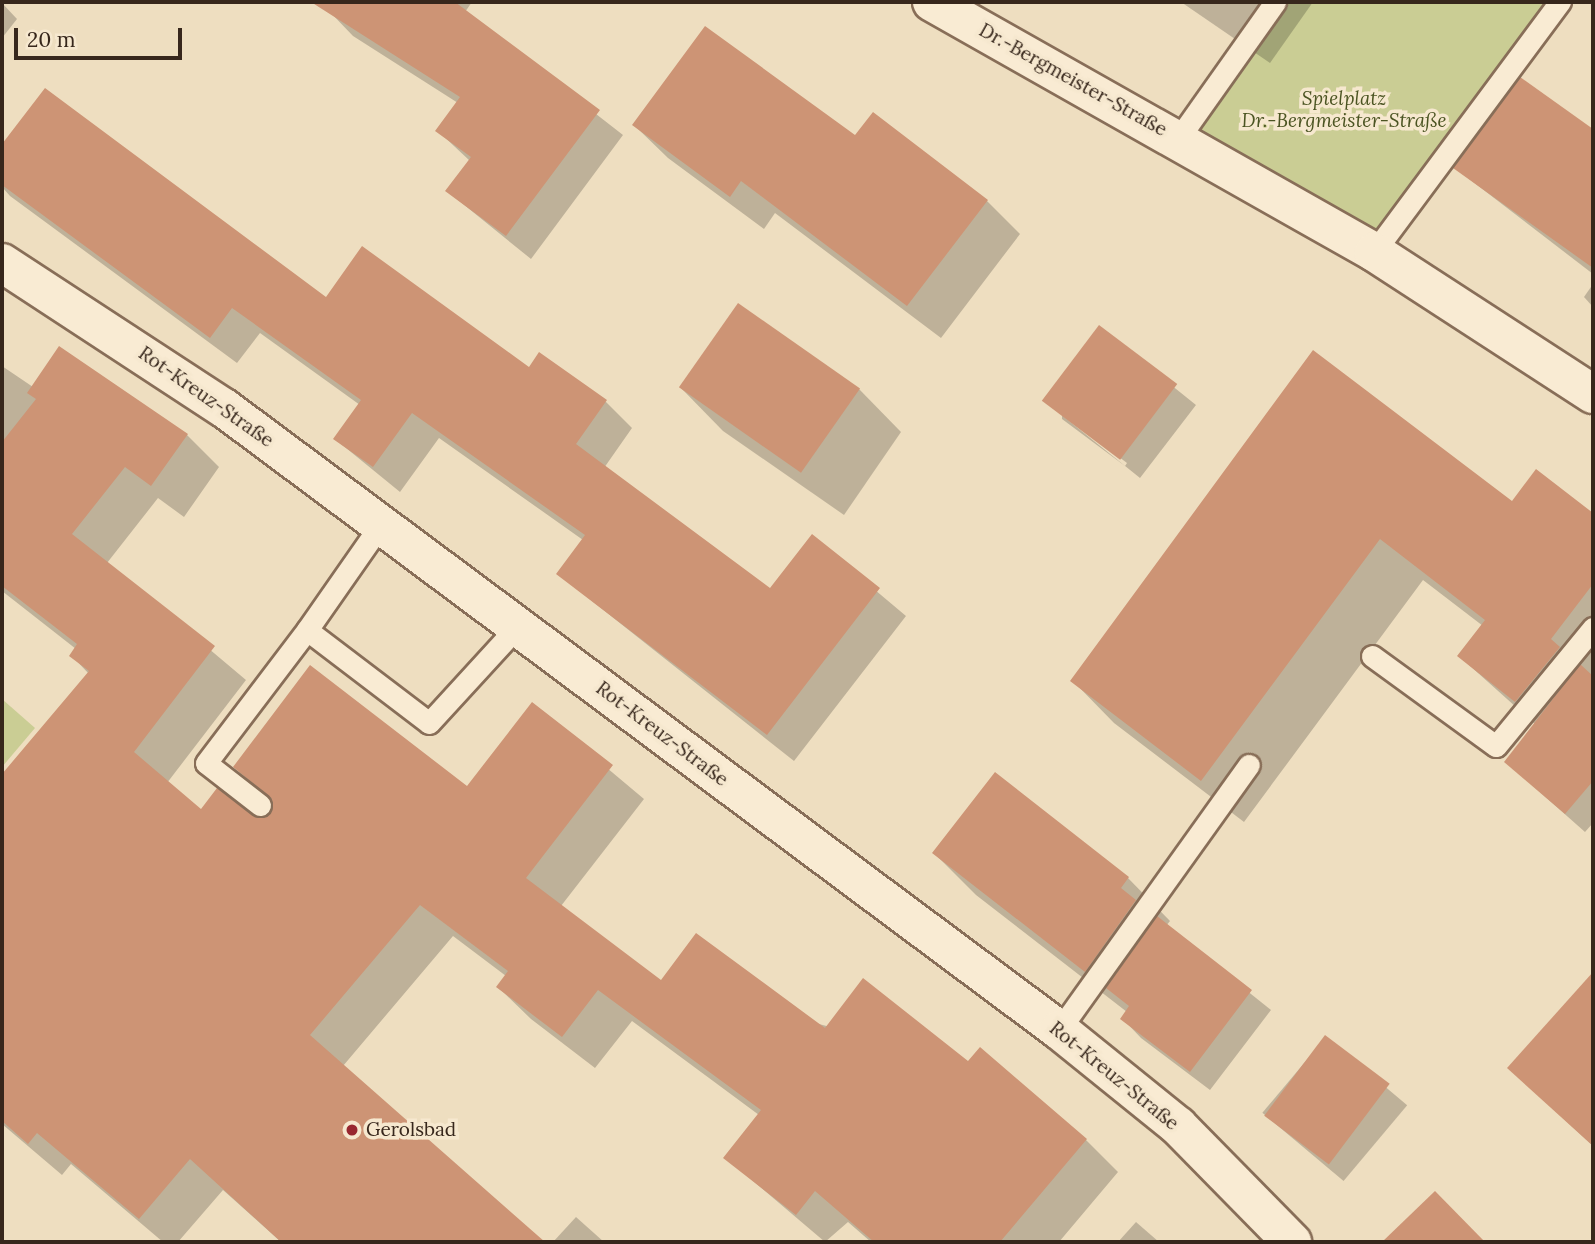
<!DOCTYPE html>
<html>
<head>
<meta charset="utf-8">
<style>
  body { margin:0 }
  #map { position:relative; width:1595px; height:1244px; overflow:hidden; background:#eedec0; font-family:Lora,serif }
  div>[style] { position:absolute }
  .green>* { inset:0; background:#cacd94 }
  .shadow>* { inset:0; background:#0003; transform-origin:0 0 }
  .building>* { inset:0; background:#cd9475; transform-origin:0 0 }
  .roads { filter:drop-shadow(2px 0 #886e58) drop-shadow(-2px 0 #886e58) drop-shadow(0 2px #886e58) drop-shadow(0 -2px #886e58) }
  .lane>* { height:21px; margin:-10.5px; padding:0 10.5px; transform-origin:10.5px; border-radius:10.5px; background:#f9ebd3 }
  .street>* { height:38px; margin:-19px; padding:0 19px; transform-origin:19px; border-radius:19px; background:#f9ebd3 }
  .dots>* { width:19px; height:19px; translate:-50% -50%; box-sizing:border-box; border:4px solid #f6e8cf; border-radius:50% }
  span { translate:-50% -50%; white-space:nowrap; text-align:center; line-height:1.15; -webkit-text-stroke:7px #f6e8cf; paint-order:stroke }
  .street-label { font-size:19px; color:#37271c }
  .park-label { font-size:19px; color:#4b5422; font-style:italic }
  .poi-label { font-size:19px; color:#37271c }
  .left { translate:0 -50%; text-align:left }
  .frame { position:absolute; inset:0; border:4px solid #37271c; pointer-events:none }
  .scale { position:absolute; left:14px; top:28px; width:168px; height:32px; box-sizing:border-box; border:4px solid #37271c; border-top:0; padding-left:9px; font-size:21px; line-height:24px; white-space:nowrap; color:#37271c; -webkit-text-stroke:5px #f6e8cf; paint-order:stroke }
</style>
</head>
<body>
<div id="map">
  <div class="green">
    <div style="clip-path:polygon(1274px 2px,1560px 2px,1374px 252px,1178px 139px)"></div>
    <div style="clip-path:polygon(2px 699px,35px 728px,2px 767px)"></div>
  </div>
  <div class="shadow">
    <div style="clip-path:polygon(335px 2px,472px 2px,465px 12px,623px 135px,531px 259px,447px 191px,470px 161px,438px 131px,458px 103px,353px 36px,329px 11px)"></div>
    <div style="clip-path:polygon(1181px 2px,1313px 2px,1270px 63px)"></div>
    <div style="clip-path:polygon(2px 3px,17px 19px,2px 38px)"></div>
    <div style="clip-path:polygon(1521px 80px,1593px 131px,1593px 274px,1455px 168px)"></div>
    <div style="clip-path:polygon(45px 91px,327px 299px,606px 402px,632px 428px,604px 468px,770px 590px,812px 537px,906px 616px,794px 761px,558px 574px,583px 540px,439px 438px,400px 492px,335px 439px,360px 405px,260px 333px,237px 363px,10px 196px,2px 187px,2px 146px)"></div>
    <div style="clip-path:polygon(634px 125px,856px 137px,987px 201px,1020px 234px,941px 338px,775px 213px,764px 229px,668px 158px)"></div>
    <div style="clip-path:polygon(1593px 284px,1593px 307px,1584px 297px)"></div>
    <div style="clip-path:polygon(evenodd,1099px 327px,1196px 405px,1140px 478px,1043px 400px,1099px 327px,1062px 414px,1127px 463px,1125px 466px,1062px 419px,1062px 414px)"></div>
    <div style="clip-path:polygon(1314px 353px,1512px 504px,1537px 472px,1593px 516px,1593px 823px,1585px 832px,1506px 762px,1536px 725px,1459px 656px,1483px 626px,1423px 580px,1244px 822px,1114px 723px,1072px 680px)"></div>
    <div style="clip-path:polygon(2px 366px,33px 387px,187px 435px,219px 467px,184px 517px,158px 498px,107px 563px,246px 680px,167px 783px,201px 812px,273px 814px,271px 802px,235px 767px,468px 788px,532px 705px,644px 799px,561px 906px,661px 983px,969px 1063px,1086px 1140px,1118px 1172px,1059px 1242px,871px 1242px,848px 1222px,825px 1242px,726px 1158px,759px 1115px,632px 1021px,595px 1068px,531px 1019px,498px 987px,506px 976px,453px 936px,343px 1066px,542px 1242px,281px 1242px,223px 1190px,178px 1242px,163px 1242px,71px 1164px,62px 1175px,2px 1124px,2px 777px,89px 674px,71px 655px,76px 649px,2px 591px)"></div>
    <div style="clip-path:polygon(681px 388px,859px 389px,901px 432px,844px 515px,723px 431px)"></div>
    <div style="clip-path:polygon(934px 853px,1128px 878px,1170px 921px,1166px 926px,1271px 1010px,1210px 1090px,1141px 1038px,1122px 1018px,1127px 1012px,976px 895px)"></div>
    <div style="clip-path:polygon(1593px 974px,1593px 1146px,1509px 1068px)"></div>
    <div style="left:1326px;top:1037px;width:106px;height:99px;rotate:40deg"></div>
    <div style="clip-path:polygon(1435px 1193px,1483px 1242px,1384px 1242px)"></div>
    <div style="clip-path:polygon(576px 1217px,604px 1242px,553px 1242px)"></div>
    <div style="clip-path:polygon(1136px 1222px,1159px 1242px,1118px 1242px)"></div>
  </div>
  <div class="building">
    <div style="clip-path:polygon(311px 2px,455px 2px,600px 110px,506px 236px,445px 191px,471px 157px,435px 131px,460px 97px)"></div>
    <div style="clip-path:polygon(705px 26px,855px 135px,873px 112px,988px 200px,907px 306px,741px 181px,730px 197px,632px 125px)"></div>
    <div style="clip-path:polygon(1520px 77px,1593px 129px,1593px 268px,1453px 168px)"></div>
    <div style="clip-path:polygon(45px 88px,326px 297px,362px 246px,529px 367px,539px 352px,607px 400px,576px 444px,770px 588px,812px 534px,880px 588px,767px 735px,556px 574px,585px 535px,412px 413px,373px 467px,333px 439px,361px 400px,232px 308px,210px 338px,2px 185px,2px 144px)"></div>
    <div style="left:738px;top:303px;width:149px;height:103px;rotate:35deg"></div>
    <div style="left:1099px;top:325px;width:98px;height:95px;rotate:37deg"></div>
    <div style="clip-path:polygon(59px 346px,188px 434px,151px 486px,125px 467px,72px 534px,215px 646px,134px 752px,201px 809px,217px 788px,264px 817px,272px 799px,233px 767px,310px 665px,467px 786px,532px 702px,613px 765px,526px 878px,661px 980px,696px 933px,825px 1028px,863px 978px,968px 1061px,980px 1047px,1087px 1139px,1000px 1242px,874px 1242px,815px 1191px,796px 1215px,723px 1158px,761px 1110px,598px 990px,562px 1037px,496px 987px,508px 971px,420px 905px,310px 1035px,545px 1242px,281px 1242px,190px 1159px,139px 1219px,37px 1133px,28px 1144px,2px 1121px,2px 774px,89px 671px,69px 656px,77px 644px,2px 586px,2px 442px,36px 399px,27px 393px)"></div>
    <div style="clip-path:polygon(1313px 350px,1512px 501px,1536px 469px,1593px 513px,1593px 584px,1551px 639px,1560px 647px,1515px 702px,1457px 656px,1485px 620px,1380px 539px,1201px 781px,1070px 681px)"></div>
    <div style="clip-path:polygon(1580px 664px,1593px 676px,1593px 781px,1565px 814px,1504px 762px)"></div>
    <div style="clip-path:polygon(995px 772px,1129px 877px,1121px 888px,1136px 900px,1085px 972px,932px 853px)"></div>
    <div style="clip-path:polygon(1157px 916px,1252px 990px,1190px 1072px,1120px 1019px,1129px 1006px,1106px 988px)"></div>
    <div style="clip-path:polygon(1593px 972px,1593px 1146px,1507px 1068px)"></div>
    <div style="left:1325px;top:1035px;width:81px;height:101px;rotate:37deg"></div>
    <div style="clip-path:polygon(1435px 1191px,1485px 1242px,1382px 1242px)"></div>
  </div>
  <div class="roads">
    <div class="lane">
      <div style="left:1178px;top:139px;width:168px;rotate:-54.7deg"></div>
      <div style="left:1374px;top:252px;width:312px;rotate:-53.4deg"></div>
      <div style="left:381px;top:524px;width:129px;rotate:124.9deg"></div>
      <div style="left:307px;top:630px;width:153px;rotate:37.3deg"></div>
      <div style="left:429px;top:723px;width:132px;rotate:-47.5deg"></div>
      <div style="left:1372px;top:656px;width:153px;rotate:36deg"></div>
      <div style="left:1496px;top:746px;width:153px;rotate:-50.6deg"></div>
      <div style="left:260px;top:805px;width:68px;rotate:-142.1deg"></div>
      <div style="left:206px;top:763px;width:167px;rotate:-52.8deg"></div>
      <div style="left:1059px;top:1030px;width:326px;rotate:-54.4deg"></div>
    </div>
    <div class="street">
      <div style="left:932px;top:2px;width:508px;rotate:29.49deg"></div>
      <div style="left:1374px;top:252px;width:261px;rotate:33deg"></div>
      <div style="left:2px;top:263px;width:265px;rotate:33.2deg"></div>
      <div style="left:224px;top:408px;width:1041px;rotate:36.68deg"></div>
      <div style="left:1059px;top:1030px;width:153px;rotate:38.9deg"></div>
      <div style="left:1178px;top:1126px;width:163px;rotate:45.5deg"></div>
    </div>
  </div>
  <div class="dots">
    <div style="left:352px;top:1130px;background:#98272f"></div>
  </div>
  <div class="street-label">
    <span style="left:1073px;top:80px;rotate:29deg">Dr.-Bergmeister-Straße</span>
    <span style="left:206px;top:397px;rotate:35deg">Rot-Kreuz-Straße</span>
    <span style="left:662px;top:734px;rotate:37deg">Rot-Kreuz-Straße</span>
    <span style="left:1114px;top:1076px;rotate:39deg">Rot-Kreuz-Straße</span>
  </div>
  <div class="park-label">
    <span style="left:1344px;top:110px">Spielplatz<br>Dr.-Bergmeister-Straße</span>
  </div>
  <div class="poi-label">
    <span class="left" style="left:366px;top:1130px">Gerolsbad</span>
  </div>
  <div class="frame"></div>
  <div class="scale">20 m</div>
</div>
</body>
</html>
